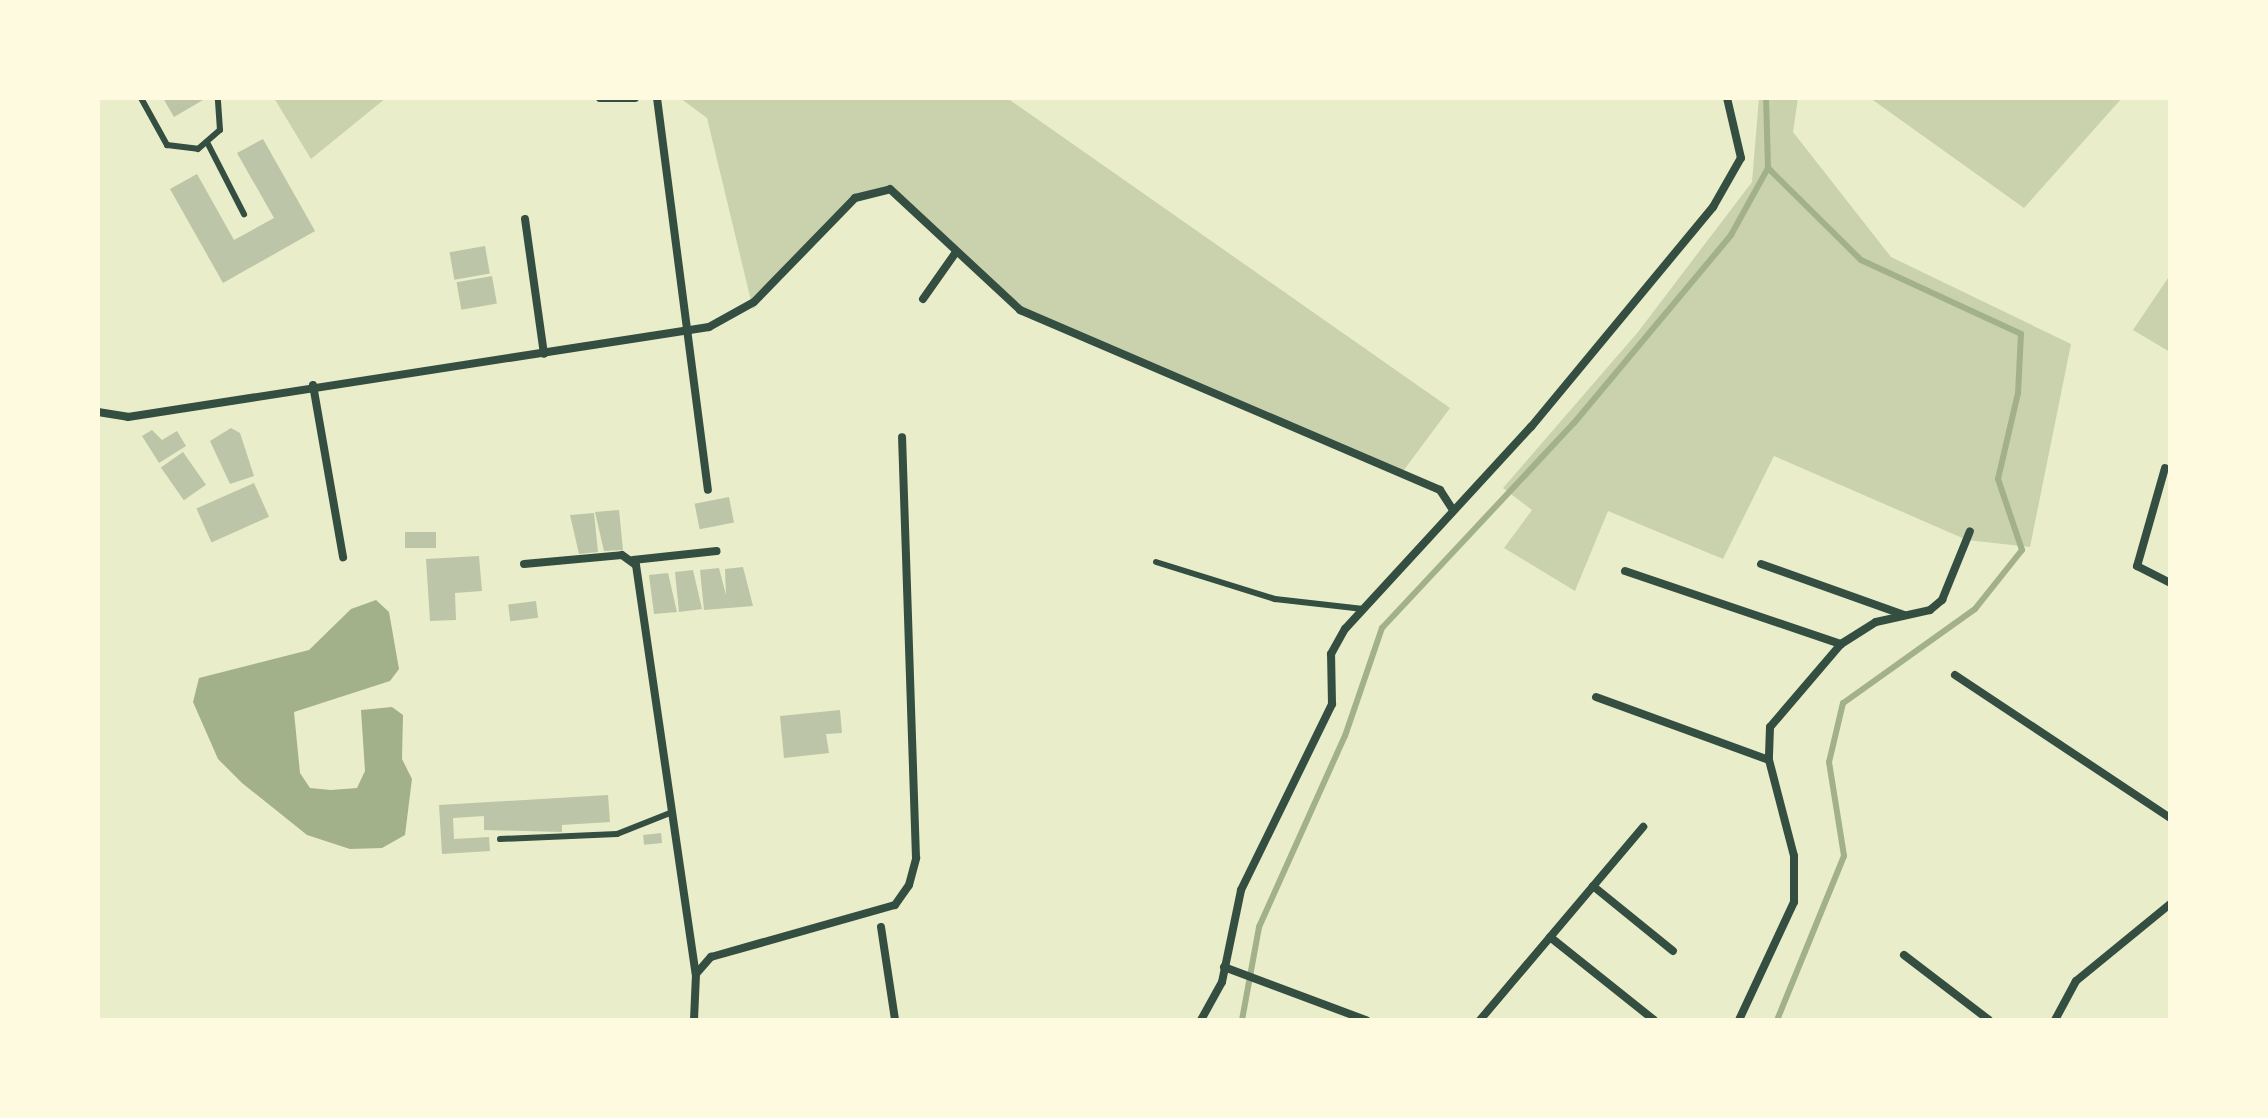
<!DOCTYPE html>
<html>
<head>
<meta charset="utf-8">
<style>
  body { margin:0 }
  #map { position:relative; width:2268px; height:1118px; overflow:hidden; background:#e9edc9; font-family:Overpass,sans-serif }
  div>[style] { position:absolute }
  .green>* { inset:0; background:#cad2ad }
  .water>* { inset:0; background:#a3b18a }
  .stream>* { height:6px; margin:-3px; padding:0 3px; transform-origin:3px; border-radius:3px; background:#a3b18a }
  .building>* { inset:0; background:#bcc5a7; transform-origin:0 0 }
  .service>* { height:6px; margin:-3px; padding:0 3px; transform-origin:3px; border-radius:3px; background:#344e41 }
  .minor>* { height:8px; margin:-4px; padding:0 4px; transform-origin:4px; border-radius:4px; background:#344e41 }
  span { translate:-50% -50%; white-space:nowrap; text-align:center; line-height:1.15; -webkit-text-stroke:8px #fefae0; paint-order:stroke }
  .frame { position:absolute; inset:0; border:100px solid #fefae0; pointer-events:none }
</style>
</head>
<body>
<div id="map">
  <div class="green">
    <div style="clip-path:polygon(274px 98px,386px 98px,311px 159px)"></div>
    <div style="clip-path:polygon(680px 98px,1007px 98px,1450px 408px,1401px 474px,1020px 310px,890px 189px,855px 198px,753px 309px,707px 118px)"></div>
    <div style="clip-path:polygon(1759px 98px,1798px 98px,1793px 132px,1891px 257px,2071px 344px,2030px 547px,1967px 540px,1774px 456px,1723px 559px,1608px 511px,1575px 591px,1504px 548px,1532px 510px,1503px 488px,1638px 332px,1752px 182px)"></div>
    <div style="clip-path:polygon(1870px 98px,2122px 98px,2024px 208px)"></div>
    <div style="clip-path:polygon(2170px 275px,2170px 352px,2133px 330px)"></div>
  </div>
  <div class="water">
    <div style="clip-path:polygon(376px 600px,389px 612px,399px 669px,390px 681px,294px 712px,300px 773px,310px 788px,331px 790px,357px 788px,365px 771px,361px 710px,392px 707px,403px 715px,402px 759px,412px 779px,405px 835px,382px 848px,350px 849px,307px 835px,242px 783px,218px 759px,193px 702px,199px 678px,309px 650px,351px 609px)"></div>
  </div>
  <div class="stream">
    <div style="left:1768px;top:168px;width:131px;rotate:44.7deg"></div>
    <div style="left:1861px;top:260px;width:176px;rotate:24.8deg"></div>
    <div style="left:2021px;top:334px;width:59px;rotate:92.9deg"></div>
    <div style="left:2018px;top:393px;width:88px;rotate:103.1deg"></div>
    <div style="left:1998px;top:479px;width:75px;rotate:71.3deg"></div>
    <div style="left:2022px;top:550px;width:75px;rotate:128.5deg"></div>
    <div style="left:1975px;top:609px;width:162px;rotate:144.5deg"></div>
    <div style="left:1843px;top:703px;width:61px;rotate:103.3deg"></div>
    <div style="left:1829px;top:762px;width:95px;rotate:80.9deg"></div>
    <div style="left:1844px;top:856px;width:177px;rotate:112.2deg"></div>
    <div style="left:1242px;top:1020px;width:95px;rotate:-79.6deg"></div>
    <div style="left:1259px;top:927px;width:209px;rotate:-65.8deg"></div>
    <div style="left:1345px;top:736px;width:114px;rotate:-71.1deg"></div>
    <div style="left:1382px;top:628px;width:281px;rotate:-46.9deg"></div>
    <div style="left:1574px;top:423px;width:245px;rotate:-50.1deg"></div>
    <div style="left:1731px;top:235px;width:77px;rotate:-61.1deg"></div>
    <div style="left:1768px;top:168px;width:70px;rotate:-91.6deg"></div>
  </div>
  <div class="building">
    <div style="clip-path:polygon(163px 98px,202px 98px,203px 100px,174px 117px)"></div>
    <div style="clip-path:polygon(263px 139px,315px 231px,223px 283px,170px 189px,197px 174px,234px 240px,274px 218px,237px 153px)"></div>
    <div style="left:485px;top:246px;width:28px;height:36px;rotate:80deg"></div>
    <div style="left:492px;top:276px;width:28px;height:36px;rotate:80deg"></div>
    <div style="clip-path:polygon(231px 428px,240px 433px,254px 476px,230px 484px,210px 441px)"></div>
    <div style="clip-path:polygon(152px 430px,162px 440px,177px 431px,186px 446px,159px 463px,142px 436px)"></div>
    <div style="left:183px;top:452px;width:40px;height:27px;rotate:55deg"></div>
    <div style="left:254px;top:483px;width:37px;height:63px;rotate:66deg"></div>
    <div style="left:729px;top:497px;width:26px;height:35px;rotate:79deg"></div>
    <div style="clip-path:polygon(619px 510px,623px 550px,604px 551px,595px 512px)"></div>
    <div style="clip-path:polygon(594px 513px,598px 552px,579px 554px,570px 515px)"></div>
    <div style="left:436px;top:532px;width:16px;height:31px;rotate:90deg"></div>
    <div style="clip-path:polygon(479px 556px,482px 591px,455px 593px,456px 620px,430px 621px,426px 559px)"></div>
    <div style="clip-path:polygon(743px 567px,753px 606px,704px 610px,700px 570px,719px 568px,726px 595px,725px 569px)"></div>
    <div style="clip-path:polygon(693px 570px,702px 609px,679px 612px,675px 572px)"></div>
    <div style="clip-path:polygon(668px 573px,677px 612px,654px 614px,649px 575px)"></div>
    <div style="left:536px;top:601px;width:17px;height:28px;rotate:83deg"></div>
    <div style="clip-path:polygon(840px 710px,842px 733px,826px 734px,829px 753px,784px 758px,780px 716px)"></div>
    <div style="clip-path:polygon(608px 795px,610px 822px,562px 825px,562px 832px,484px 830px,484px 816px,453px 818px,454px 839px,489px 837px,490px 851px,442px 854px,439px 805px)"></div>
    <div style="left:661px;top:833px;width:10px;height:18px;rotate:84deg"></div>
  </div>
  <div class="service">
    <div style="left:141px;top:98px;width:54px;rotate:61deg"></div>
    <div style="left:167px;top:145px;width:31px;rotate:7deg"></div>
    <div style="left:198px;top:149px;width:29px;rotate:-41deg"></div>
    <div style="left:220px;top:130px;width:32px;rotate:-94deg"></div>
    <div style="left:208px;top:144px;width:79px;rotate:62.8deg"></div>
    <div style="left:1156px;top:562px;width:125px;rotate:17.3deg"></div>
    <div style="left:1275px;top:599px;width:89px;rotate:6.5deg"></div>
    <div style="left:500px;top:839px;width:117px;rotate:-2.4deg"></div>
    <div style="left:617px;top:834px;width:57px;rotate:-21.6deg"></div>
  </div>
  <div class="minor">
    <div style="left:600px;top:98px;width:35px"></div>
    <div style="left:657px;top:98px;width:395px;rotate:82.6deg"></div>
    <div style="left:525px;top:219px;width:136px;rotate:82deg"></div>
    <div style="left:923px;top:299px;width:57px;rotate:-54.9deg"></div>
    <div style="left:313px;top:385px;width:175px;rotate:80.1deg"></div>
    <div style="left:98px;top:412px;width:30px;rotate:9deg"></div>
    <div style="left:128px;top:417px;width:588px;rotate:-8.81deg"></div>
    <div style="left:709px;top:327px;width:51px;rotate:-29.1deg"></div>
    <div style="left:754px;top:302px;width:145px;rotate:-45.8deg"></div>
    <div style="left:855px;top:198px;width:36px;rotate:-14deg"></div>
    <div style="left:890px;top:189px;width:178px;rotate:42.9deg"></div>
    <div style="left:1020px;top:310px;width:457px;rotate:23.2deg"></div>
    <div style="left:1440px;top:490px;width:24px;rotate:57deg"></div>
    <div style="left:2165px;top:468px;width:102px;rotate:105.9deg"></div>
    <div style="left:2137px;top:566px;width:37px;rotate:27deg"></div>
    <div style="left:633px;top:560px;width:84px;rotate:-6.1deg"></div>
    <div style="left:524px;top:564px;width:98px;rotate:-5.2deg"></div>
    <div style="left:622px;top:555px;width:17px;rotate:36deg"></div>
    <div style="left:636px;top:565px;width:413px;rotate:81.7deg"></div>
    <div style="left:1761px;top:564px;width:152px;rotate:19.6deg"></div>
    <div style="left:1625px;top:571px;width:228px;rotate:18.7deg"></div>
    <div style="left:1841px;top:644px;width:109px;rotate:130.5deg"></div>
    <div style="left:1770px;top:727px;width:33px;rotate:92deg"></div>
    <div style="left:1769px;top:760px;width:99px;rotate:75.4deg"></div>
    <div style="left:1794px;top:856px;width:46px;rotate:90deg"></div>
    <div style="left:1794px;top:902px;width:130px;rotate:115deg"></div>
    <div style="left:1841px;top:644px;width:41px;rotate:-32.2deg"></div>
    <div style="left:1876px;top:622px;width:55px;rotate:-12.5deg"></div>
    <div style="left:1930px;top:610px;width:16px;rotate:-40deg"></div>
    <div style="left:1942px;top:600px;width:74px;rotate:-67.9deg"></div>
    <div style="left:1955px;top:675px;width:258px;rotate:33.6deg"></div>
    <div style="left:1596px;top:697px;width:184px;rotate:20deg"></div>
    <div style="left:1593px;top:886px;width:103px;rotate:39.1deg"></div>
    <div style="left:881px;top:927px;width:94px;rotate:81.4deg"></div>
    <div style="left:1550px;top:937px;width:133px;rotate:38.6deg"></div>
    <div style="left:1904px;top:955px;width:107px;rotate:37.4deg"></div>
    <div style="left:1224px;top:967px;width:152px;rotate:20.5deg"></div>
    <div style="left:694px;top:1020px;width:46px;rotate:-87.5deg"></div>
    <div style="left:696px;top:974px;width:23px;rotate:-49deg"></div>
    <div style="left:711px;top:957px;width:191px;rotate:-15.8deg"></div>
    <div style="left:895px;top:905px;width:24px;rotate:-55deg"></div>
    <div style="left:909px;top:885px;width:28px;rotate:-75deg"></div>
    <div style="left:916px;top:858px;width:421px;rotate:-91.9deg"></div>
    <div style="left:1201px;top:1020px;width:43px;rotate:-61.1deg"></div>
    <div style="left:1222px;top:982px;width:94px;rotate:-78.3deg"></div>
    <div style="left:1241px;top:890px;width:207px;rotate:-63.9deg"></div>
    <div style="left:1332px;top:704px;width:50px;rotate:-91.1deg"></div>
    <div style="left:1331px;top:654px;width:29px;rotate:-61deg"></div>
    <div style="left:1345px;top:629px;width:275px;rotate:-47.4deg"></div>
    <div style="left:1531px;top:427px;width:286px;rotate:-50.4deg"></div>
    <div style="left:1713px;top:207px;width:56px;rotate:-60.3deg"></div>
    <div style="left:1741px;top:158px;width:62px;rotate:-103.1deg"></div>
    <div style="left:1480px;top:1020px;width:253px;rotate:-49.8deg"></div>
    <div style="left:2055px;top:1020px;width:44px;rotate:-61.7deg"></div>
    <div style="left:2076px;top:981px;width:122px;rotate:-39.3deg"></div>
  </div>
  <div class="frame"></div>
</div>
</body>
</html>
